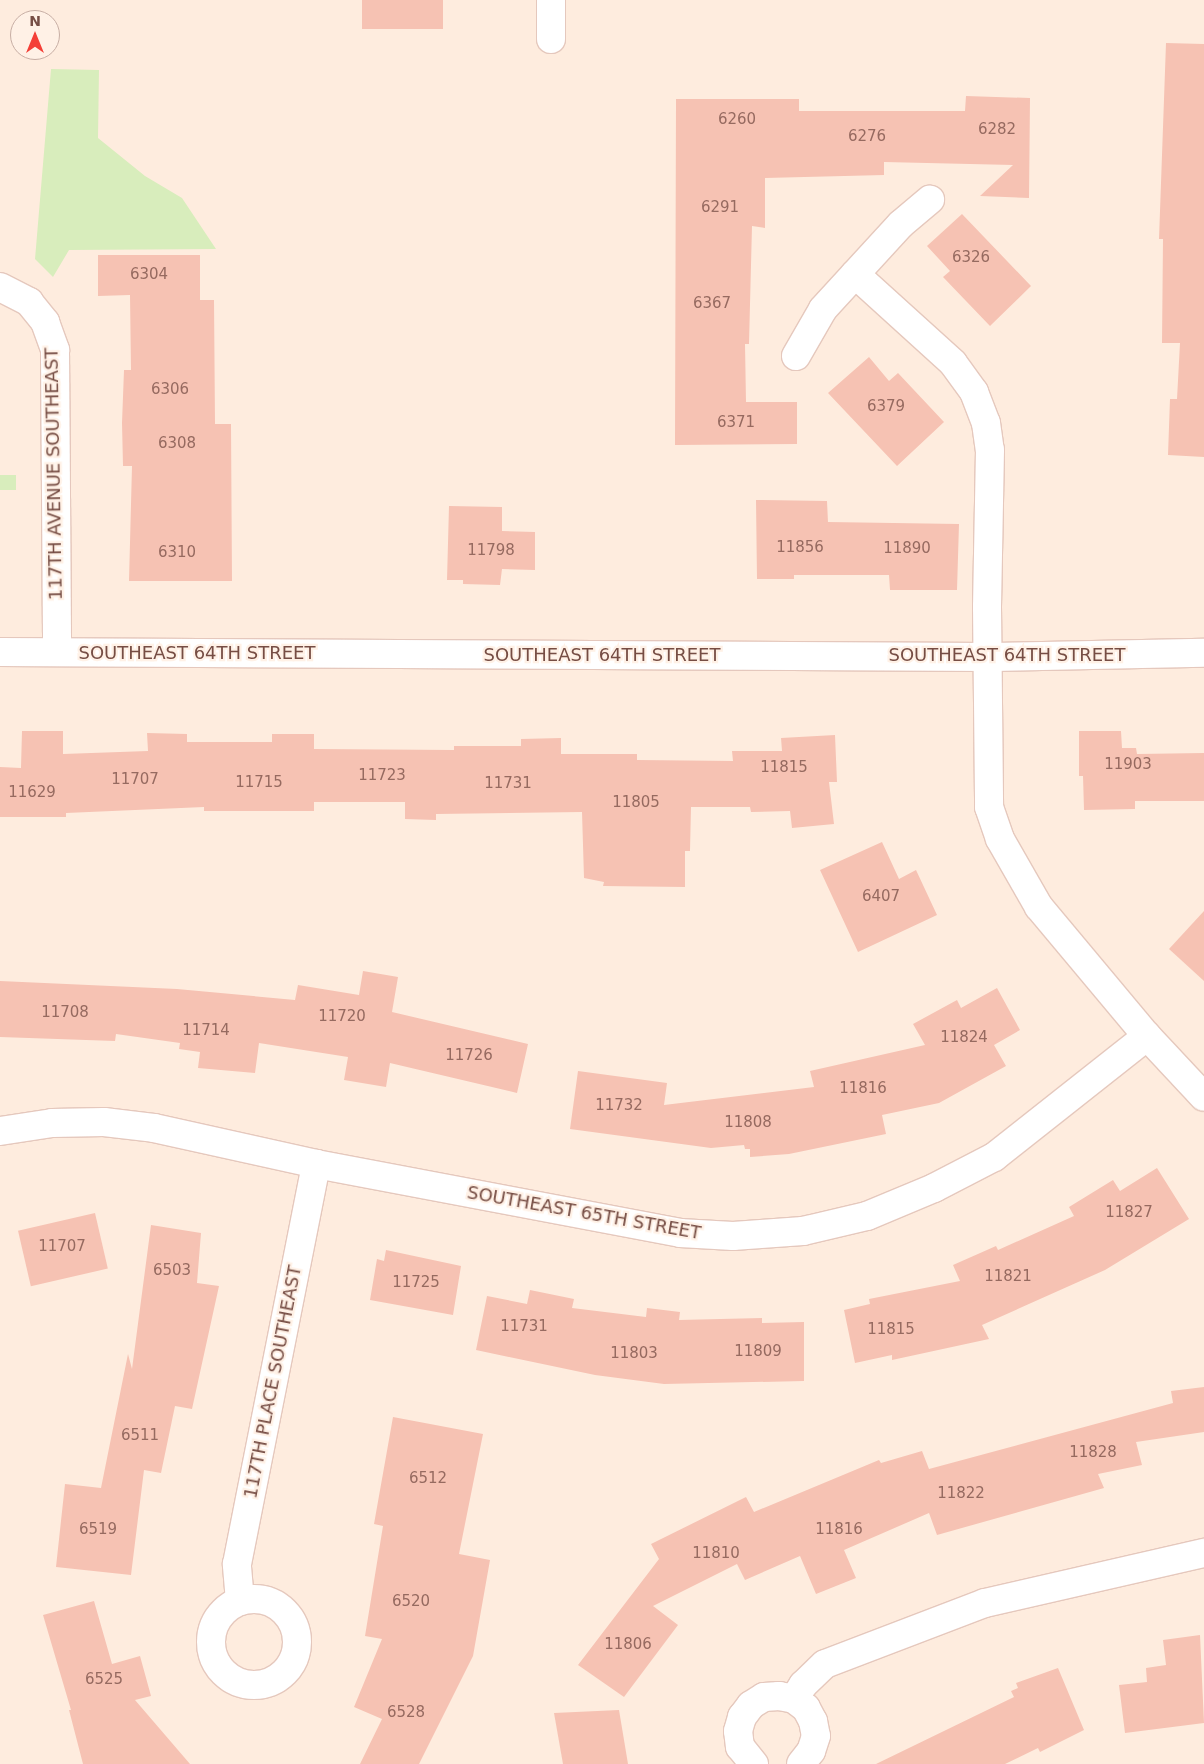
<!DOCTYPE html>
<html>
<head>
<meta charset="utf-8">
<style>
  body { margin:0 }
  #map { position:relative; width:1204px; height:1764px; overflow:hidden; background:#feecde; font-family:"DejaVu Sans",sans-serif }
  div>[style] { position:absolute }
  .green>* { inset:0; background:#d8edbc; transform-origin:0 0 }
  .building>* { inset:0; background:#f6c2b3; transform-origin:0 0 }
  .roads { filter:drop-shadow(1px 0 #e5c8bd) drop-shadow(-1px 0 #e5c8bd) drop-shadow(0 1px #e5c8bd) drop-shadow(0 -1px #e5c8bd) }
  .minor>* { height:28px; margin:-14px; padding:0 14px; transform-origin:14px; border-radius:14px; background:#fff }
  .minor>.ring { margin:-14px; padding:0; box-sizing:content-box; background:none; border:28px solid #fff; border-radius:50% }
  span { translate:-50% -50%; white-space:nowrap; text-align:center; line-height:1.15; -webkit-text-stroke:4.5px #fff1e6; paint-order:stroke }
  .number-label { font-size:15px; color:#966a60 }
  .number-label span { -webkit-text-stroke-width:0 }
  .street-label { font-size:18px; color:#764d44 }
  .north { position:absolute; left:10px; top:10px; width:50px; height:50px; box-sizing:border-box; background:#fff1e6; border:1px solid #c8afa5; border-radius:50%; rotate:0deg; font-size:14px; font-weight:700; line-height:20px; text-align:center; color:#764d44 }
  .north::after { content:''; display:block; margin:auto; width:18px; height:22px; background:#f43f37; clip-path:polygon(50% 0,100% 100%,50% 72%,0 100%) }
</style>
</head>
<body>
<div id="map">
  <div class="green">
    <div style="clip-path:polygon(51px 69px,99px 70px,98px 138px,145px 176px,182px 198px,216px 249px,69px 250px,53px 277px,35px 259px)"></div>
    <div style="left:0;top:475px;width:16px;height:15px"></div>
  </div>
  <div class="building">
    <div style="left:362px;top:0;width:81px;height:29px"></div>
    <div style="clip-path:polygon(1166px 43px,1204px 44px,1204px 457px,1168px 455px,1170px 399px,1177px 399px,1180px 343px,1162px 343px,1163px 239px,1159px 239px)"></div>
    <div style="clip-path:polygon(966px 96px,1030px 98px,1029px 198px,980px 196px,1013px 165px,884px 162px,884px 175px,765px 178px,765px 228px,752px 226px,749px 344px,745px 344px,746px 402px,797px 402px,797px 444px,675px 445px,676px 99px,799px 99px,799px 111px,965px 111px)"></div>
    <div style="clip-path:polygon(962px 214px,1031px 286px,990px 326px,943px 277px,950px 271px,927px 246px)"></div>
    <div style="clip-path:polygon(98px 255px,200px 255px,200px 300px,214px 300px,215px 424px,231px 424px,232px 581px,129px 581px,132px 466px,123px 466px,122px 423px,124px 370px,131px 370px,130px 295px,98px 296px)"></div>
    <div style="clip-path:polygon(869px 357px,889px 381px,898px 373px,944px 422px,897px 466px,828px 393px)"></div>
    <div style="clip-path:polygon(756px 500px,827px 501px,828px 522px,959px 524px,957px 590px,890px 590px,889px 575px,794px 575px,794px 579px,757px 579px)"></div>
    <div style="clip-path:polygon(449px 506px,502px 507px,502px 531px,535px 532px,535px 570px,502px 569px,500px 585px,463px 584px,463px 580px,447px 580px)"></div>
    <div style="clip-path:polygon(22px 731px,63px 731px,63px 754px,148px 751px,147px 733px,187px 734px,187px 742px,272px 742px,272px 734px,314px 734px,314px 749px,454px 750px,454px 746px,521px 746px,521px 739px,561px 738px,561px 754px,637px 754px,637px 760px,733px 761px,732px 751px,782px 751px,781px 738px,835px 735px,837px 782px,829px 782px,834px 824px,792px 828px,790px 811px,751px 812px,750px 807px,691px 807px,690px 851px,685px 851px,685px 887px,603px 886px,604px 882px,584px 878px,582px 812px,436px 814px,436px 820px,405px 819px,405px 802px,314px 802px,314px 811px,204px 811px,204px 807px,66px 813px,66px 817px,0 817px,0 767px,21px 768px)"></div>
    <div style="clip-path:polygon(1079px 731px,1121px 731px,1122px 748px,1136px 748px,1137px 754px,1204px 753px,1204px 801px,1135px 801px,1135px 809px,1084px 810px,1083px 776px,1079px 776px)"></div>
    <div style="clip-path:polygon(882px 842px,899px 879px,916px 870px,937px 915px,858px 952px,820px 870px)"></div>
    <div style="clip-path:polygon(1204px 911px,1204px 981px,1169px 949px)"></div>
    <div style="clip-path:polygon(363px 971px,398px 977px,392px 1012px,528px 1044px,517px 1093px,390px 1063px,386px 1087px,344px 1080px,348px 1057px,259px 1043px,255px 1073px,198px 1068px,200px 1052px,179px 1049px,180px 1043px,116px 1034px,115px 1041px,0 1037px,0 981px,177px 989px,295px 1000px,298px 985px,359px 995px)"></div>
    <div style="clip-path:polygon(997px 988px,1020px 1030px,994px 1045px,1006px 1066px,939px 1103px,882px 1115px,886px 1134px,789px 1154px,750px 1157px,750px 1149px,745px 1149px,744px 1145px,711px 1148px,570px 1129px,578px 1071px,667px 1083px,664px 1105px,814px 1087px,810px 1071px,925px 1045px,913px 1024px,957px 1000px,961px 1008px)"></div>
    <div style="clip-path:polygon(1157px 1168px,1189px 1219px,1105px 1270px,982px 1325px,989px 1339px,892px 1360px,892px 1355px,855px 1363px,844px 1310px,870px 1304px,869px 1299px,960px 1281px,953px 1265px,996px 1246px,998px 1250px,1074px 1216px,1069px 1207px,1113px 1180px,1120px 1191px)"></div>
    <div style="left:95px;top:1213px;width:57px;height:79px;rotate:77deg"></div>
    <div style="clip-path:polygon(151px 1225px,201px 1233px,197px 1283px,219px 1286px,192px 1409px,175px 1406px,161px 1473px,144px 1470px,131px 1575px,56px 1567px,65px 1484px,101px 1488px,128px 1354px,132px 1369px)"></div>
    <div style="clip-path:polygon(386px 1250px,461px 1266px,453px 1315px,370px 1300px,377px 1259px,384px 1261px)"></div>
    <div style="clip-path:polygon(530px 1290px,574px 1299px,572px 1308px,646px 1317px,647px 1308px,680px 1312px,679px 1320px,762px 1318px,762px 1323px,804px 1322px,804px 1381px,664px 1384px,595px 1375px,476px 1350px,487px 1296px,527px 1304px)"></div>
    <div style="clip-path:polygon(1204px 1387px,1204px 1432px,1136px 1442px,1142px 1465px,1098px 1474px,1104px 1488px,937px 1535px,929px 1513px,844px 1550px,856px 1578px,816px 1594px,800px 1556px,745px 1580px,737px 1564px,653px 1606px,678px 1625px,624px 1697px,578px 1665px,659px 1559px,651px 1544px,746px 1497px,754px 1512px,879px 1460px,881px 1463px,922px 1451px,929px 1469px,1173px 1403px,1171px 1391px)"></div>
    <div style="clip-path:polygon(393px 1417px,483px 1434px,459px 1554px,490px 1560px,473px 1656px,419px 1764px,360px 1764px,382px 1719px,354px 1707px,382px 1639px,365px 1636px,383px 1526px,374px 1524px)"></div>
    <div style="clip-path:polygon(94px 1601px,112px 1664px,140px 1656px,151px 1696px,135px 1700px,190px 1764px,83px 1764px,69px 1710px,71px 1710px,43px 1615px)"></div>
    <div style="clip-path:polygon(1200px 1635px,1204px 1723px,1125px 1733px,1119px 1685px,1147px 1682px,1146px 1668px,1166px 1665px,1163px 1640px)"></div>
    <div style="clip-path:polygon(1058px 1668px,1084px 1730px,1040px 1752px,1038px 1748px,1005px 1764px,876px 1764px,1014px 1697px,1011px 1691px,1018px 1688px,1016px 1683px)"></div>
    <div style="clip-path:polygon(619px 1710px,628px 1764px,563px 1764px,554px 1713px)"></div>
  </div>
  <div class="roads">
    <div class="minor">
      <div style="left:551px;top:39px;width:39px;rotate:-90deg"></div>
      <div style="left:855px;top:274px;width:132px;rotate:42.2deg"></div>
      <div style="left:953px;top:363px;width:36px;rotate:54deg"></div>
      <div style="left:974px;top:392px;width:33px;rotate:69deg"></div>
      <div style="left:986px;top:423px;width:27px;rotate:82deg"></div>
      <div style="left:990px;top:450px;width:157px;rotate:91.1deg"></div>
      <div style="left:987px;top:607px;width:200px;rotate:89.4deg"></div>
      <div style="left:989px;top:807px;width:34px;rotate:71deg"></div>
      <div style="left:1000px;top:839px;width:78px;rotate:60.2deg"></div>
      <div style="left:1039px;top:907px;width:168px;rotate:50.1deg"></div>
      <div style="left:1147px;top:1036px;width:83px;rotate:46.9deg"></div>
      <div style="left:0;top:287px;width:33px;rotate:27deg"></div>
      <div style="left:29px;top:302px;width:26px;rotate:51deg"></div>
      <div style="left:45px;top:322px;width:30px;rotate:70deg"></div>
      <div style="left:55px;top:350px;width:302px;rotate:89.6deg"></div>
      <div style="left:796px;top:356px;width:54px;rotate:-60.1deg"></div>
      <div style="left:823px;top:309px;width:115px;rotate:-47.5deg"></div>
      <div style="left:901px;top:224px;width:38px;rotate:-40deg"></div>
      <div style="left:0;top:652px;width:988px;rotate:0.29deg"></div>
      <div style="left:988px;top:657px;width:216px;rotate:-1.1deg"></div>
      <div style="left:0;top:1131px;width:53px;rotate:-8.7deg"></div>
      <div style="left:52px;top:1123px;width:52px;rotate:-1.1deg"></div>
      <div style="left:104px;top:1122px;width:50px;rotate:6.8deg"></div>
      <div style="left:154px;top:1128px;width:166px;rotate:12.5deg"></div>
      <div style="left:316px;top:1164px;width:370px;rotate:10.7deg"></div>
      <div style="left:680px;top:1233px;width:53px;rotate:3.2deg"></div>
      <div style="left:733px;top:1236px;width:70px;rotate:-4.1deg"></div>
      <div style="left:803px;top:1231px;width:66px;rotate:-13.2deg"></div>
      <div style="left:867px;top:1216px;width:73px;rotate:-22.7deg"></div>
      <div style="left:934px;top:1188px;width:68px;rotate:-27.3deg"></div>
      <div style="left:994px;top:1157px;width:195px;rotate:-38.3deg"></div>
      <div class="ring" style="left:211px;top:1599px;width:58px;height:58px"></div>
      <div style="left:240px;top:1601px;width:37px;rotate:-95deg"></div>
      <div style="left:237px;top:1564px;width:408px;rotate:-78.8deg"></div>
      <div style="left:794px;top:1699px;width:17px;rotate:-57deg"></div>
      <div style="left:803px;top:1685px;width:30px;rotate:-44deg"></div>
      <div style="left:825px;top:1664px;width:171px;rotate:-20.9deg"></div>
      <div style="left:985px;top:1603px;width:225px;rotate:-12.9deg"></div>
      <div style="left:754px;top:1764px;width:22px;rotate:-129deg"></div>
      <div style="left:740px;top:1747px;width:16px;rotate:-97deg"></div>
      <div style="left:738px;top:1731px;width:15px;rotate:-74deg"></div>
      <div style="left:742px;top:1717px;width:15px;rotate:-53deg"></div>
      <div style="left:751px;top:1705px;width:15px;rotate:-32deg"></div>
      <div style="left:764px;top:1697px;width:15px;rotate:-4deg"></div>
      <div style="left:779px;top:1696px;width:15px;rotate:11deg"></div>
      <div style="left:794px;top:1699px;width:15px;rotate:37deg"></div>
      <div style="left:806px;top:1708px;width:15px;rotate:62deg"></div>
      <div style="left:813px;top:1721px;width:15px;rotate:79deg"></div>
      <div style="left:816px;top:1736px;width:16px;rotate:108deg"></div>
      <div style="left:811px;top:1751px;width:16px;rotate:128deg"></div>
    </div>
  </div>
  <div class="number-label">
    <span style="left:737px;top:120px">6260</span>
    <span style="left:997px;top:130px">6282</span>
    <span style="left:867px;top:137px">6276</span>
    <span style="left:720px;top:208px">6291</span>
    <span style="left:971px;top:258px">6326</span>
    <span style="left:149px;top:275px">6304</span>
    <span style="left:712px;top:304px">6367</span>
    <span style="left:170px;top:390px">6306</span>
    <span style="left:886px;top:407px">6379</span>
    <span style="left:736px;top:423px">6371</span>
    <span style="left:177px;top:444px">6308</span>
    <span style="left:800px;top:548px">11856</span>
    <span style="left:907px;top:549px">11890</span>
    <span style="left:491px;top:551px">11798</span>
    <span style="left:177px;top:553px">6310</span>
    <span style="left:1128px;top:765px">11903</span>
    <span style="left:784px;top:768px">11815</span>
    <span style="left:382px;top:776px">11723</span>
    <span style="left:135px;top:780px">11707</span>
    <span style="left:259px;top:783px">11715</span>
    <span style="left:508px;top:784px">11731</span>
    <span style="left:32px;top:793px">11629</span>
    <span style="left:636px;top:803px">11805</span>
    <span style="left:881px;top:897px">6407</span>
    <span style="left:65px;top:1013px">11708</span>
    <span style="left:342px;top:1017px">11720</span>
    <span style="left:206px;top:1031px">11714</span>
    <span style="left:964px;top:1038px">11824</span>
    <span style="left:469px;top:1056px">11726</span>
    <span style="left:863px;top:1089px">11816</span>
    <span style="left:619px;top:1106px">11732</span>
    <span style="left:748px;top:1123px">11808</span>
    <span style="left:1129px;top:1213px">11827</span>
    <span style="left:62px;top:1247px">11707</span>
    <span style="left:172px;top:1271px">6503</span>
    <span style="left:1008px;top:1277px">11821</span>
    <span style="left:416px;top:1283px">11725</span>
    <span style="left:524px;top:1327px">11731</span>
    <span style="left:891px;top:1330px">11815</span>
    <span style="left:758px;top:1352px">11809</span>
    <span style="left:634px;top:1354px">11803</span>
    <span style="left:140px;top:1436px">6511</span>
    <span style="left:1093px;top:1453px">11828</span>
    <span style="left:428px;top:1479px">6512</span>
    <span style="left:961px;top:1494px">11822</span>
    <span style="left:98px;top:1530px">6519</span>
    <span style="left:839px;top:1530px">11816</span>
    <span style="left:716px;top:1554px">11810</span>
    <span style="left:411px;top:1602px">6520</span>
    <span style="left:628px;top:1645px">11806</span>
    <span style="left:104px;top:1680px">6525</span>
    <span style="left:406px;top:1713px">6528</span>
  </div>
  <div class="street-label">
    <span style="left:54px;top:474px;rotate:-91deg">117TH AVENUE SOUTHEAST</span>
    <span style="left:197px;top:653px">SOUTHEAST 64TH STREET</span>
    <span style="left:602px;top:655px">SOUTHEAST 64TH STREET</span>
    <span style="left:1007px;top:655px">SOUTHEAST 64TH STREET</span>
    <span style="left:584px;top:1213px;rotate:10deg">SOUTHEAST 65TH STREET</span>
    <span style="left:273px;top:1382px;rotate:-79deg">117TH PLACE SOUTHEAST</span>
  </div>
  <div class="north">N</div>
</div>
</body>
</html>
